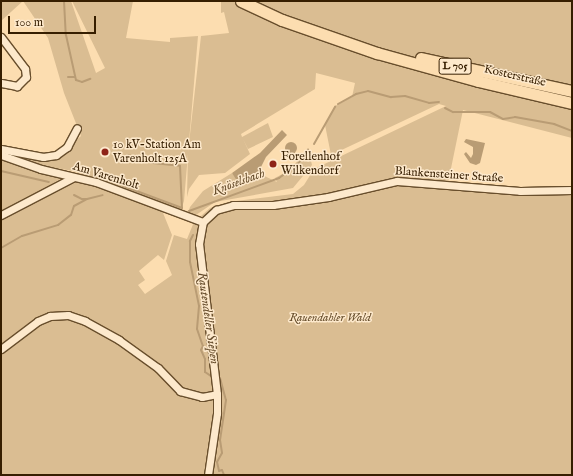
<!DOCTYPE html>
<html>
<head>
<meta charset="utf-8">
<style>
  body { margin:0 }
  #map { position:relative; width:573px; height:476px; overflow:hidden; background:#fcddb0; font-family:"IM FELL English",serif }
  div>[style] { position:absolute }
  .green>* { inset:0; background:#dabd92 }
  .water>* { inset:0; background:#b99c74 }
  .round { border-radius:50% }
  .stream>* { height:2px; margin:-1px; padding:0 1px; transform-origin:1px; border-radius:1px; background:#b99c74 }
  .roads { filter:drop-shadow(1px 0 #684e2c) drop-shadow(-1px 0 #684e2c) drop-shadow(0 1px #684e2c) drop-shadow(0 -1px #684e2c) }
  .street>* { height:7px; margin:-3.5px; padding:0 3.5px; transform-origin:3.5px; border-radius:3.5px; background:#fde9cc }
  .primary>* { height:11px; margin:-5.5px; padding:0 5.5px; transform-origin:5.5px; border-radius:5.5px; background:#fcddb0 }
  .dots>* { width:11px; height:11px; translate:-50% -50%; box-sizing:border-box; border:2px solid #fde9cc; border-radius:50% }
  span { translate:-50% -50%; white-space:nowrap; text-align:center; line-height:1.15; -webkit-text-stroke:3px #fde9cc; paint-order:stroke }
  .shield-label span { padding:1px 3px; background:#fde9cc; border:1px solid; border-radius:3px; -webkit-text-stroke-width:0 }
  .shield-label { font-size:11px; color:#361e00; font-weight:700 }
  .street-label { font-size:12px; color:#361e00 }
  .poi-label { font-size:12px; color:#361e00 }
  .left { translate:0 -50%; text-align:left }
  .park-label { font-size:12px; color:#674e2c; font-style:italic }
  .water-label { font-size:13px; color:#644a29; font-style:italic }
  .frame { position:absolute; inset:0; border:2px solid #361e00; pointer-events:none }
  .scale { position:absolute; left:8px; top:16px; width:88px; height:18px; box-sizing:border-box; border:2px solid #361e00; border-top:0; padding-left:5px; font-size:12px; line-height:14px; white-space:nowrap; color:#361e00; -webkit-text-stroke:3px #fde9cc; paint-order:stroke }
</style>
</head>
<body>
<div id="map">
  <div class="green">
    <div style="clip-path:polygon(1px 1px,71px 1px,96px 73px,105px 68px,72px 1px,133px 1px,126px 38px,170px 42px,170px 38px,198px 36px,184px 201px,181px 210px,107px 182px,73px 171px,29px 163px,1px 152px,46px 161px,60px 155px,81px 136px,64px 93px,48px 38px,23px 1px,1px 21px)"></div>
    <div style="clip-path:polygon(221px 1px,572px 1px,572px 138px,463px 110px,448px 183px,387px 180px,320px 196px,216px 209px,203px 217px,201px 216px,210px 208px,228px 202px,293px 194px,304px 185px,314px 169px,446px 106px,439px 104px,331px 155px,325px 125px,335px 106px,352px 97px,355px 83px,316px 73px,315px 89px,241px 134px,242px 137px,268px 123px,273px 137px,248px 149px,243px 139px,250px 154px,225px 173px,199px 175px,189px 189px,187px 197px,188px 152px,201px 36px,229px 33px,224px 12px,221px 13px)"></div>
    <div style="clip-path:polygon(308px 148px,312px 165px,293px 188px,215px 202px,196px 215px,188px 213px,190px 207px,203px 191px,232px 173px,241px 184px,258px 173px,277px 182px,275px 178px,290px 170px)"></div>
    <div style="clip-path:polygon(1px 159px,60px 177px,60px 179px,1px 213px)"></div>
    <div style="clip-path:polygon(77px 182px,94px 184px,161px 208px,172px 235px,164px 260px,158px 255px,139px 271px,145px 280px,138px 285px,145px 294px,172px 275px,166px 261px,174px 235px,187px 239px,194px 222px,203px 226px,218px 213px,233px 208px,407px 183px,572px 192px,572px 475px,1px 475px,1px 219px)"></div>
  </div>
  <div class="water">
    <div style="clip-path:polygon(282px 130px,287px 135px,266px 157px,258px 173px,239px 184px,232px 173px,260px 153px)"></div>
    <div style="clip-path:polygon(466px 139px,485px 143px,480px 163px,476px 165px,470px 163px,464px 154px,466px 152px,471px 158px,473px 154px,473px 147px,464px 142px)"></div>
    <div class="round" style="left:285px;top:142px;width:12px;height:12px"></div>
  </div>
  <div class="stream">
    <div style="left:64px;top:1px;width:34px;rotate:87deg"></div>
    <div style="left:66px;top:35px;width:46px;rotate:77.5deg"></div>
    <div style="left:76px;top:80px;width:6px;rotate:18deg"></div>
    <div style="left:82px;top:82px;width:9px;rotate:-21deg"></div>
    <div style="left:68px;top:77px;width:7px"></div>
    <div style="left:338px;top:104px;width:21px;rotate:-29deg"></div>
    <div style="left:356px;top:94px;width:12px;rotate:-14deg"></div>
    <div style="left:368px;top:91px;width:24px;rotate:15deg"></div>
    <div style="left:391px;top:97px;width:14px;rotate:-4deg"></div>
    <div style="left:405px;top:96px;width:25px;rotate:16deg"></div>
    <div style="left:429px;top:103px;width:10px;rotate:-6deg"></div>
    <div style="left:445px;top:108px;width:9px;rotate:27deg"></div>
    <div style="left:453px;top:112px;width:37px"></div>
    <div style="left:490px;top:112px;width:15px;rotate:28deg"></div>
    <div style="left:503px;top:119px;width:12px;rotate:-9deg"></div>
    <div style="left:515px;top:117px;width:40px;rotate:10deg"></div>
    <div style="left:554px;top:124px;width:19px;rotate:21deg"></div>
    <div style="left:314px;top:144px;width:43px;rotate:-60.4deg"></div>
    <div style="left:128px;top:155px;width:26px;rotate:18deg"></div>
    <div style="left:153px;top:163px;width:27px;rotate:6deg"></div>
    <div style="left:180px;top:166px;width:42px;rotate:87.3deg"></div>
    <div style="left:1px;top:171px;width:49px;rotate:12.9deg"></div>
    <div style="left:123px;top:186px;width:63px;rotate:20.4deg"></div>
    <div style="left:74px;top:195px;width:9px;rotate:27deg"></div>
    <div style="left:82px;top:199px;width:5px"></div>
    <div style="left:189px;top:211px;width:96px;rotate:-20.1deg"></div>
    <div style="left:279px;top:178px;width:22px;rotate:-36deg"></div>
    <div style="left:297px;top:165px;width:19px;rotate:-54deg"></div>
    <div style="left:193px;top:235px;width:7px;rotate:117deg"></div>
    <div style="left:190px;top:241px;width:21px;rotate:90deg"></div>
    <div style="left:190px;top:262px;width:45px;rotate:78.4deg"></div>
    <div style="left:199px;top:306px;width:23px;rotate:95deg"></div>
    <div style="left:197px;top:329px;width:18px;rotate:71deg"></div>
    <div style="left:203px;top:346px;width:4px;rotate:117deg"></div>
    <div style="left:201px;top:350px;width:10px;rotate:66deg"></div>
    <div style="left:205px;top:359px;width:13px;rotate:90deg"></div>
    <div style="left:205px;top:372px;width:7px;rotate:34deg"></div>
    <div style="left:1px;top:248px;width:24px;rotate:-30deg"></div>
    <div style="left:22px;top:236px;width:38px;rotate:-17deg"></div>
    <div style="left:58px;top:225px;width:16px;rotate:-38deg"></div>
    <div style="left:71px;top:215px;width:9px;rotate:-72deg"></div>
    <div style="left:74px;top:206px;width:15px;rotate:-28deg"></div>
    <div style="left:87px;top:199px;width:16px;rotate:-14deg"></div>
    <div style="left:220px;top:378px;width:23px;rotate:75deg"></div>
    <div style="left:226px;top:400px;width:40px;rotate:98.5deg"></div>
    <div style="left:220px;top:440px;width:13px;rotate:81deg"></div>
    <div style="left:222px;top:453px;width:10px;rotate:119deg"></div>
    <div style="left:217px;top:462px;width:9px;rotate:77deg"></div>
    <div style="left:219px;top:471px;width:3px;rotate:-18deg"></div>
    <div style="left:222px;top:470px;width:5px;rotate:68deg"></div>
  </div>
  <div class="roads">
    <div class="street">
      <div style="left:1px;top:37px;width:40px;rotate:53deg"></div>
      <div style="left:25px;top:69px;width:8px;rotate:83deg"></div>
      <div style="left:26px;top:77px;width:13px;rotate:135deg"></div>
      <div style="left:17px;top:86px;width:16px;rotate:-169deg"></div>
      <div style="left:1px;top:149px;width:43px;rotate:10.8deg"></div>
      <div style="left:43px;top:157px;width:13px;rotate:-9deg"></div>
      <div style="left:56px;top:155px;width:14px;rotate:-36deg"></div>
      <div style="left:67px;top:147px;width:21px;rotate:-62deg"></div>
      <div style="left:1px;top:155px;width:42px;rotate:19.3deg"></div>
      <div style="left:41px;top:169px;width:57px;rotate:13.3deg"></div>
      <div style="left:96px;top:182px;width:114px;rotate:20.5deg"></div>
      <div style="left:1px;top:215px;width:82px;rotate:-27.5deg"></div>
      <div style="left:1px;top:349px;width:46px;rotate:-37.1deg"></div>
      <div style="left:38px;top:321px;width:13px;rotate:-23deg"></div>
      <div style="left:50px;top:316px;width:18px;rotate:-3deg"></div>
      <div style="left:68px;top:315px;width:18px;rotate:19deg"></div>
      <div style="left:85px;top:321px;width:39px;rotate:29deg"></div>
      <div style="left:119px;top:340px;width:48px;rotate:35.7deg"></div>
      <div style="left:158px;top:368px;width:32px;rotate:46deg"></div>
      <div style="left:180px;top:391px;width:23px;rotate:15deg"></div>
      <div style="left:202px;top:397px;width:15px;rotate:-11deg"></div>
      <div style="left:208px;top:475px;width:63px;rotate:-81.7deg"></div>
      <div style="left:217px;top:413px;width:19px;rotate:-90deg"></div>
      <div style="left:217px;top:394px;width:151px;rotate:-96.8deg"></div>
      <div style="left:199px;top:244px;width:22px;rotate:-80deg"></div>
      <div style="left:203px;top:222px;width:18px;rotate:-43deg"></div>
      <div style="left:216px;top:210px;width:18px;rotate:-16deg"></div>
      <div style="left:233px;top:205px;width:40px"></div>
      <div style="left:273px;top:205px;width:56px;rotate:-8.3deg"></div>
      <div style="left:328px;top:197px;width:71px;rotate:-13.1deg"></div>
      <div style="left:397px;top:181px;width:123px;rotate:4.6deg"></div>
      <div style="left:520px;top:191px;width:52px;rotate:-1.1deg"></div>
    </div>
    <div class="primary">
      <div style="left:241px;top:1px;width:45px;rotate:24.9deg"></div>
      <div style="left:282px;top:20px;width:101px;rotate:19.2deg"></div>
      <div style="left:377px;top:53px;width:105px;rotate:15.5deg"></div>
      <div style="left:478px;top:81px;width:97px;rotate:13.2deg"></div>
      <div style="left:421px;top:58px;width:155px;rotate:12.3deg"></div>
    </div>
  </div>
  <div class="dots">
    <div style="left:105px;top:152px;background:#8f2418"></div>
    <div style="left:273px;top:164px;background:#8f2418"></div>
  </div>
  <div class="shield-label">
    <span style="left:455px;top:66px">L 705</span>
  </div>
  <div class="street-label">
    <span style="left:515px;top:76px;rotate:13deg">Kosterstraße</span>
    <span style="left:449px;top:175px;rotate:4deg">Blankensteiner Straße</span>
    <span style="left:106px;top:176px;rotate:17deg">Am Varenholt</span>
  </div>
  <div class="poi-label">
    <span class="left" style="left:113px;top:152px">10 kV-Station Am<br>Varenholt 125A</span>
    <span class="left" style="left:281px;top:164px">Forellenhof<br>Wilkendorf</span>
  </div>
  <div class="park-label">
    <span style="left:330px;top:318px">Rauendahler Wald</span>
  </div>
  <div class="water-label">
    <span style="left:239px;top:183px;rotate:-20deg">Knöselsbach</span>
    <span style="left:207px;top:318px;rotate:82deg">Rautendeller Siepen</span>
  </div>
  <div class="frame"></div>
  <div class="scale">100 m</div>
</div>
</body>
</html>
